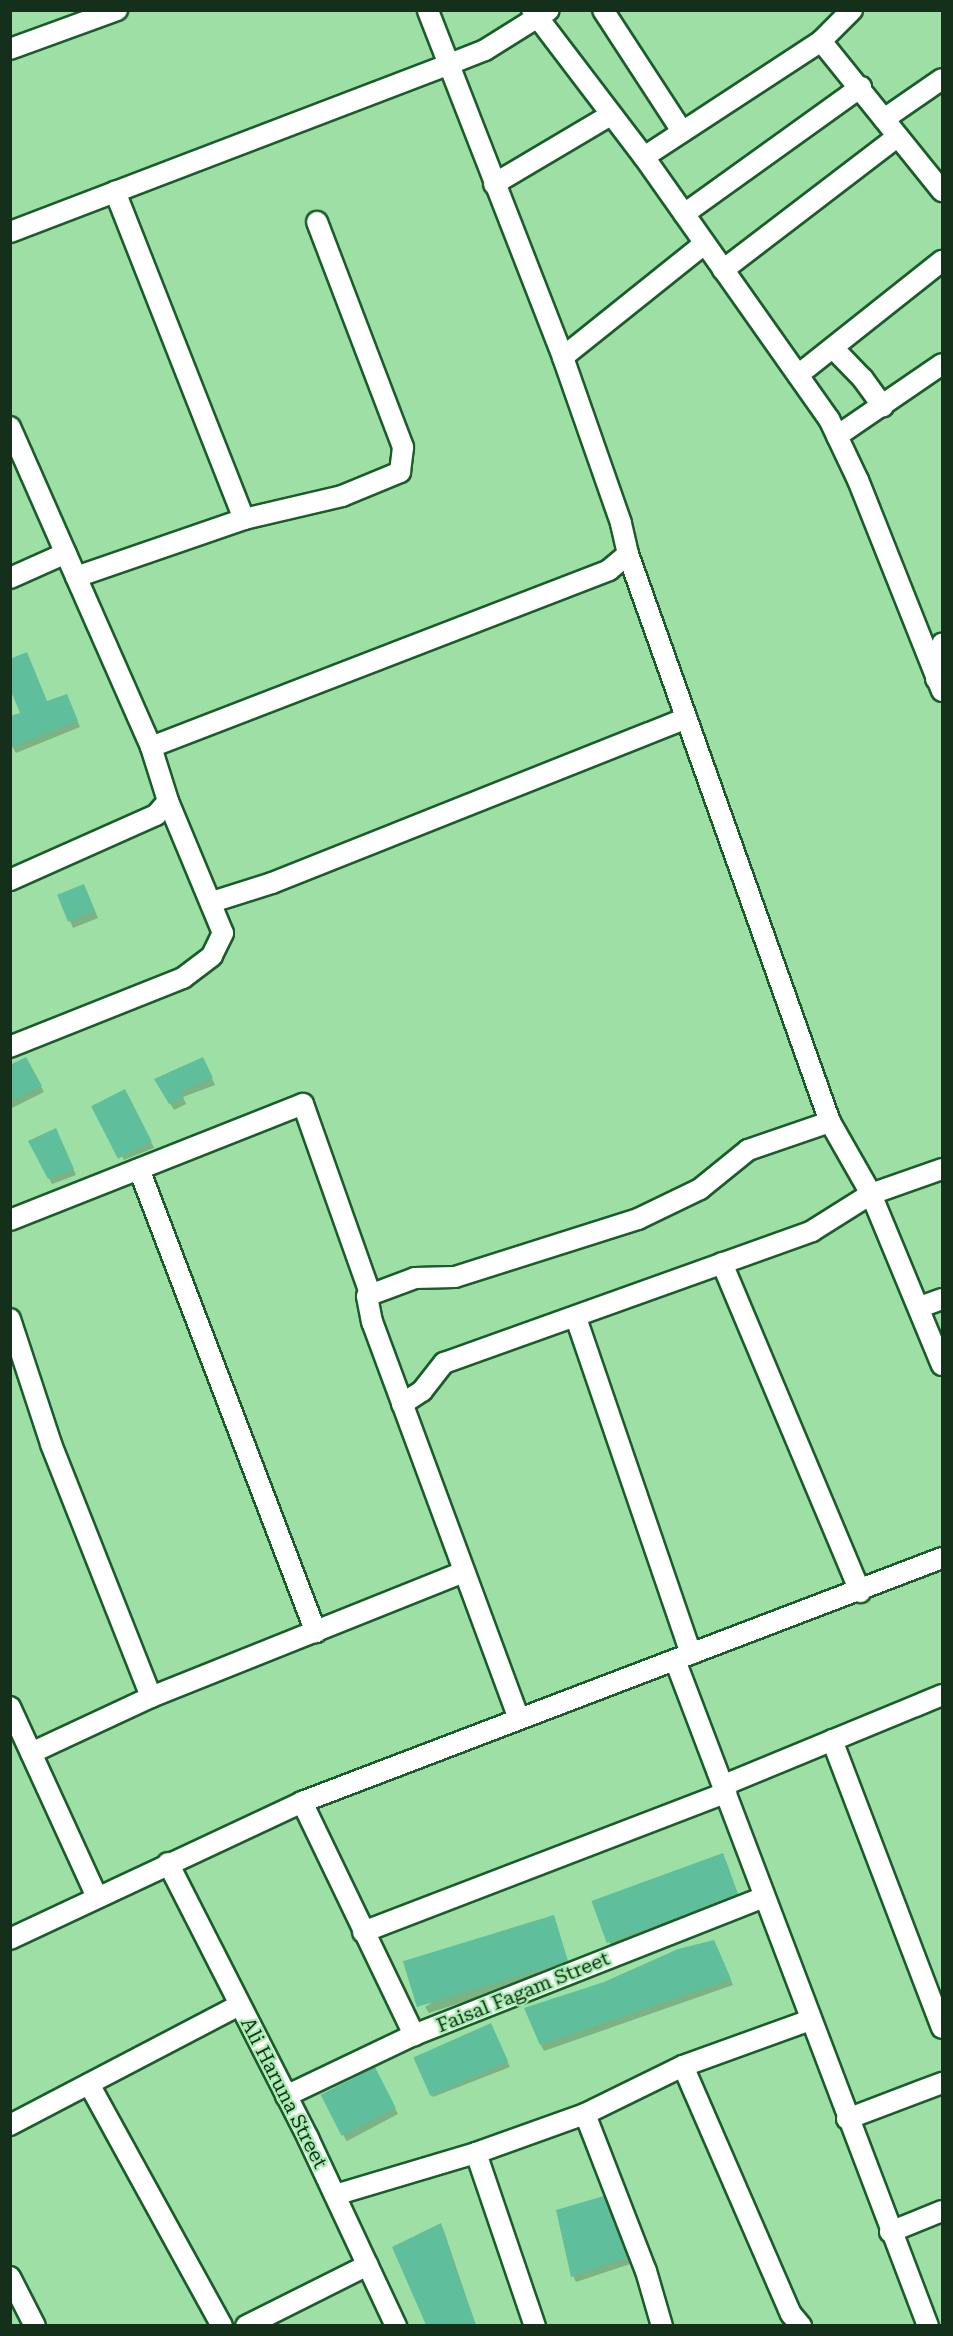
<!DOCTYPE html>
<html>
<head>
<meta charset="utf-8">
<style>
  body { margin:0 }
  #map { position:relative; width:953px; height:2336px; overflow:hidden; background:#9ddfa5; font-family:"Roboto Serif",serif }
  div>[style] { position:absolute }
  .shadow>* { inset:0; background:#0003; transform-origin:0 0 }
  .building>* { inset:0; background:#5fbf9d; transform-origin:0 0 }
  .roads { filter:drop-shadow(2px 0 #1a5d2a) drop-shadow(-2px 0 #1a5d2a) drop-shadow(0 2px #1a5d2a) drop-shadow(0 -2px #1a5d2a) }
  .minor>* { height:20px; margin:-10px; padding:0 10px; transform-origin:10px; border-radius:10px; background:#fff }
  span { translate:-50% -50%; white-space:nowrap; text-align:center; line-height:1.15; -webkit-text-stroke:4.5px #a9edb2; paint-order:stroke }
  .street-label { font-size:20px; color:#15301a }
  .frame { position:absolute; inset:0; border:12px solid #15301a; pointer-events:none }
</style>
</head>
<body>
<div id="map">
  <div class="shadow">
    <div style="clip-path:polygon(69px 702px,80px 727px,16px 753px,10px 743px,22px 713px,47px 703px)"></div>
    <div style="clip-path:polygon(87px 892px,98px 918px,73px 928px,59px 896px)"></div>
    <div style="clip-path:polygon(26px 1059px,44px 1092px,10px 1109px,10px 1067px)"></div>
    <div style="clip-path:polygon(206px 1065px,215px 1085px,183px 1097px,186px 1104px,174px 1110px,156px 1080px)"></div>
    <div style="clip-path:polygon(128px 1097px,154px 1148px,124px 1160px,93px 1105px)"></div>
    <div style="clip-path:polygon(58px 1136px,76px 1175px,52px 1184px,30px 1141px)"></div>
    <div style="clip-path:polygon(726px 1861px,740px 1901px,612px 1947px,609px 1941px)"></div>
    <div style="clip-path:polygon(554px 1921px,568px 1968px,429px 2013px,425px 2007px)"></div>
    <div style="clip-path:polygon(717px 1947px,733px 1985px,544px 2051px,541px 2045px)"></div>
    <div style="clip-path:polygon(493px 2031px,510px 2067px,433px 2097px,429px 2091px)"></div>
    <div style="left:374px;top:2069px;width:51px;height:58px;rotate:62deg"></div>
    <div style="clip-path:polygon(607px 2204px,630px 2264px,576px 2282px,573px 2276px)"></div>
    <div style="clip-path:polygon(441px 2225px,444px 2231px,476px 2326px,429px 2326px,394px 2247px)"></div>
  </div>
  <div class="building">
    <div style="clip-path:polygon(27px 652px,47px 701px,67px 694px,78px 721px,10px 748px,10px 716px,20px 713px,10px 689px,10px 659px)"></div>
    <div style="left:84px;top:884px;width:29px;height:29px;rotate:68deg"></div>
    <div style="clip-path:polygon(26px 1057px,42px 1086px,10px 1101px,10px 1065px)"></div>
    <div style="clip-path:polygon(203px 1057px,213px 1078px,181px 1091px,184px 1097px,169px 1104px,154px 1079px)"></div>
    <div style="left:125px;top:1089px;width:59px;height:38px;rotate:63deg"></div>
    <div style="clip-path:polygon(56px 1128px,74px 1169px,48px 1179px,28px 1141px)"></div>
    <div style="left:723px;top:1853px;width:45px;height:140px;rotate:70deg"></div>
    <div style="left:554px;top:1915px;width:48px;height:158px;rotate:73deg"></div>
    <div style="clip-path:polygon(714px 1940px,731px 1979px,540px 2045px,524px 2008px,604px 1982px,678px 1949px)"></div>
    <div style="left:491px;top:2023px;width:42px;height:85px;rotate:66deg"></div>
    <div style="left:375px;top:2067px;width:46px;height:61px;rotate:63deg"></div>
    <div style="clip-path:polygon(604px 2196px,628px 2257px,571px 2277px,556px 2210px)"></div>
    <div style="clip-path:polygon(441px 2223px,453px 2262px,476px 2325px,426px 2325px,392px 2247px)"></div>
  </div>
  <div class="roads">
    <div class="minor">
      <div style="left:532px;top:10px;width:185px;rotate:52.7deg"></div>
      <div style="left:644px;top:157px;width:321px;rotate:54.8deg"></div>
      <div style="left:829px;top:419px;width:68px;rotate:64.6deg"></div>
      <div style="left:858px;top:480px;width:227px;rotate:68.3deg"></div>
      <div style="left:603px;top:10px;width:145px;rotate:56.9deg"></div>
      <div style="left:821px;top:41px;width:193px;rotate:51.1deg"></div>
      <div style="left:10px;top:49px;width:114px;rotate:-20deg"></div>
      <div style="left:884px;top:119px;width:70px;rotate:-34.6deg"></div>
      <div style="left:644px;top:157px;width:212px;rotate:-33.2deg"></div>
      <div style="left:821px;top:41px;width:44px;rotate:-45deg"></div>
      <div style="left:494px;top:184px;width:134px;rotate:-30.6deg"></div>
      <div style="left:684px;top:214px;width:218px;rotate:-35.7deg"></div>
      <div style="left:10px;top:232px;width:468px;rotate:-20.9deg"></div>
      <div style="left:447px;top:65px;width:41px;rotate:-21.5deg"></div>
      <div style="left:485px;top:50px;width:75px;rotate:-32deg"></div>
      <div style="left:723px;top:270px;width:220px;rotate:-37.4deg"></div>
      <div style="left:833px;top:348px;width:43px;rotate:45.9deg"></div>
      <div style="left:863px;top:379px;width:34px;rotate:54deg"></div>
      <div style="left:563px;top:357px;width:181px;rotate:-38.7deg"></div>
      <div style="left:798px;top:375px;width:184px;rotate:-38.4deg"></div>
      <div style="left:10px;top:427px;width:350px;rotate:66.2deg"></div>
      <div style="left:151px;top:747px;width:57px;rotate:72.5deg"></div>
      <div style="left:168px;top:801px;width:143px;rotate:67.4deg"></div>
      <div style="left:223px;top:933px;width:25px;rotate:116deg"></div>
      <div style="left:212px;top:956px;width:36px;rotate:143deg"></div>
      <div style="left:183px;top:978px;width:186px;rotate:158.3deg"></div>
      <div style="left:837px;top:436px;width:127px;rotate:-34.4deg"></div>
      <div style="left:244px;top:519px;width:101px;rotate:-13.2deg"></div>
      <div style="left:342px;top:496px;width:63px;rotate:-22.5deg"></div>
      <div style="left:400px;top:472px;width:25px;rotate:-83deg"></div>
      <div style="left:403px;top:447px;width:241px;rotate:-110.9deg"></div>
      <div style="left:628px;top:554px;width:603px;rotate:70.42deg"></div>
      <div style="left:830px;top:1122px;width:83px;rotate:60.3deg"></div>
      <div style="left:871px;top:1194px;width:185px;rotate:67.5deg"></div>
      <div style="left:76px;top:577px;width:178px;rotate:-19deg"></div>
      <div style="left:244px;top:519px;width:352px;rotate:-111.5deg"></div>
      <div style="left:10px;top:578px;width:61px;rotate:-24.1deg"></div>
      <div style="left:936px;top:679px;width:36px;rotate:-80deg"></div>
      <div style="left:151px;top:747px;width:491px;rotate:-21.1deg"></div>
      <div style="left:609px;top:570px;width:25px;rotate:-40deg"></div>
      <div style="left:628px;top:554px;width:32px;rotate:-103deg"></div>
      <div style="left:621px;top:523px;width:176px;rotate:-109.3deg"></div>
      <div style="left:563px;top:357px;width:372px;rotate:-111.3deg"></div>
      <div style="left:10px;top:880px;width:160px;rotate:-24deg"></div>
      <div style="left:156px;top:815px;width:18px;rotate:-49deg"></div>
      <div style="left:212px;top:902px;width:63px;rotate:-17.6deg"></div>
      <div style="left:272px;top:883px;width:446px;rotate:-21.7deg"></div>
      <div style="left:139px;top:1169px;width:496px;rotate:69.1deg"></div>
      <div style="left:10px;top:1220px;width:315px;rotate:-21.6deg"></div>
      <div style="left:303px;top:1104px;width:201px;rotate:70.5deg"></div>
      <div style="left:722px;top:1263px;width:357px;rotate:67.2deg"></div>
      <div style="left:920px;top:1307px;width:23px;rotate:-20deg"></div>
      <div style="left:576px;top:1318px;width:355px;rotate:71.1deg"></div>
      <div style="left:10px;top:1319px;width:132px;rotate:71.8deg"></div>
      <div style="left:51px;top:1444px;width:272px;rotate:68.4deg"></div>
      <div style="left:151px;top:1697px;width:337px;rotate:-21.8deg"></div>
      <div style="left:402px;top:1404px;width:24px;rotate:-33deg"></div>
      <div style="left:422px;top:1391px;width:36px;rotate:-52deg"></div>
      <div style="left:444px;top:1363px;width:391px;rotate:-19.7deg"></div>
      <div style="left:812px;top:1231px;width:70px;rotate:-32.1deg"></div>
      <div style="left:871px;top:1194px;width:75px;rotate:-19.4deg"></div>
      <div style="left:675px;top:1660px;width:712px;rotate:69.2deg"></div>
      <div style="left:10px;top:1707px;width:209px;rotate:65.4deg"></div>
      <div style="left:519px;top:1719px;width:423px;rotate:-110.3deg"></div>
      <div style="left:372px;top:1322px;width:26px;rotate:-101deg"></div>
      <div style="left:367px;top:1296px;width:51px;rotate:-20.6deg"></div>
      <div style="left:415px;top:1278px;width:40px;rotate:-1.4deg"></div>
      <div style="left:455px;top:1277px;width:192px;rotate:-17.6deg"></div>
      <div style="left:638px;top:1219px;width:69px;rotate:-25.8deg"></div>
      <div style="left:700px;top:1189px;width:62px;rotate:-39.1deg"></div>
      <div style="left:748px;top:1150px;width:87px;rotate:-18.9deg"></div>
      <div style="left:832px;top:1740px;width:308px;rotate:69.1deg"></div>
      <div style="left:31px;top:1753px;width:132px;rotate:-25deg"></div>
      <div style="left:724px;top:1785px;width:236px;rotate:-22.4deg"></div>
      <div style="left:302px;top:1802px;width:259px;rotate:64.3deg"></div>
      <div style="left:168px;top:1863px;width:309px;rotate:63deg"></div>
      <div style="left:308px;top:2138px;width:208px;rotate:64.9deg"></div>
      <div style="left:363px;top:1932px;width:389px;rotate:-21deg"></div>
      <div style="left:10px;top:1939px;width:323px;rotate:-25.1deg"></div>
      <div style="left:302px;top:1802px;width:685px;rotate:-20.87deg"></div>
      <div style="left:683px;top:2066px;width:270px;rotate:66.5deg"></div>
      <div style="left:791px;top:2314px;width:16px;rotate:50deg"></div>
      <div style="left:89px;top:2084px;width:276px;rotate:61.2deg"></div>
      <div style="left:286px;top:2096px;width:142px;rotate:-25.5deg"></div>
      <div style="left:414px;top:2035px;width:376px;rotate:-21.5deg"></div>
      <div style="left:585px;top:2114px;width:168px;rotate:68.8deg"></div>
      <div style="left:646px;top:2271px;width:57px;rotate:73.8deg"></div>
      <div style="left:847px;top:2119px;width:102px;rotate:-20.8deg"></div>
      <div style="left:10px;top:2125px;width:259px;rotate:-27.6deg"></div>
      <div style="left:476px;top:2153px;width:183px;rotate:71.2deg"></div>
      <div style="left:335px;top:2195px;width:147px;rotate:-16.6deg"></div>
      <div style="left:476px;top:2153px;width:116px;rotate:-19.7deg"></div>
      <div style="left:585px;top:2114px;width:109px;rotate:-26.1deg"></div>
      <div style="left:683px;top:2066px;width:135px;rotate:-19.9deg"></div>
      <div style="left:890px;top:2232px;width:56px;rotate:-22deg"></div>
      <div style="left:10px;top:2277px;width:55px;rotate:63deg"></div>
      <div style="left:246px;top:2326px;width:136px;rotate:-26.6deg"></div>
    </div>
  </div>
  <div class="street-label">
    <span style="left:523px;top:1992px;rotate:-22deg">Faisal Fagam Street</span>
    <span style="left:284px;top:2093px;rotate:63deg">Ali Haruna Street</span>
  </div>
  <div class="frame"></div>
</div>
</body>
</html>
